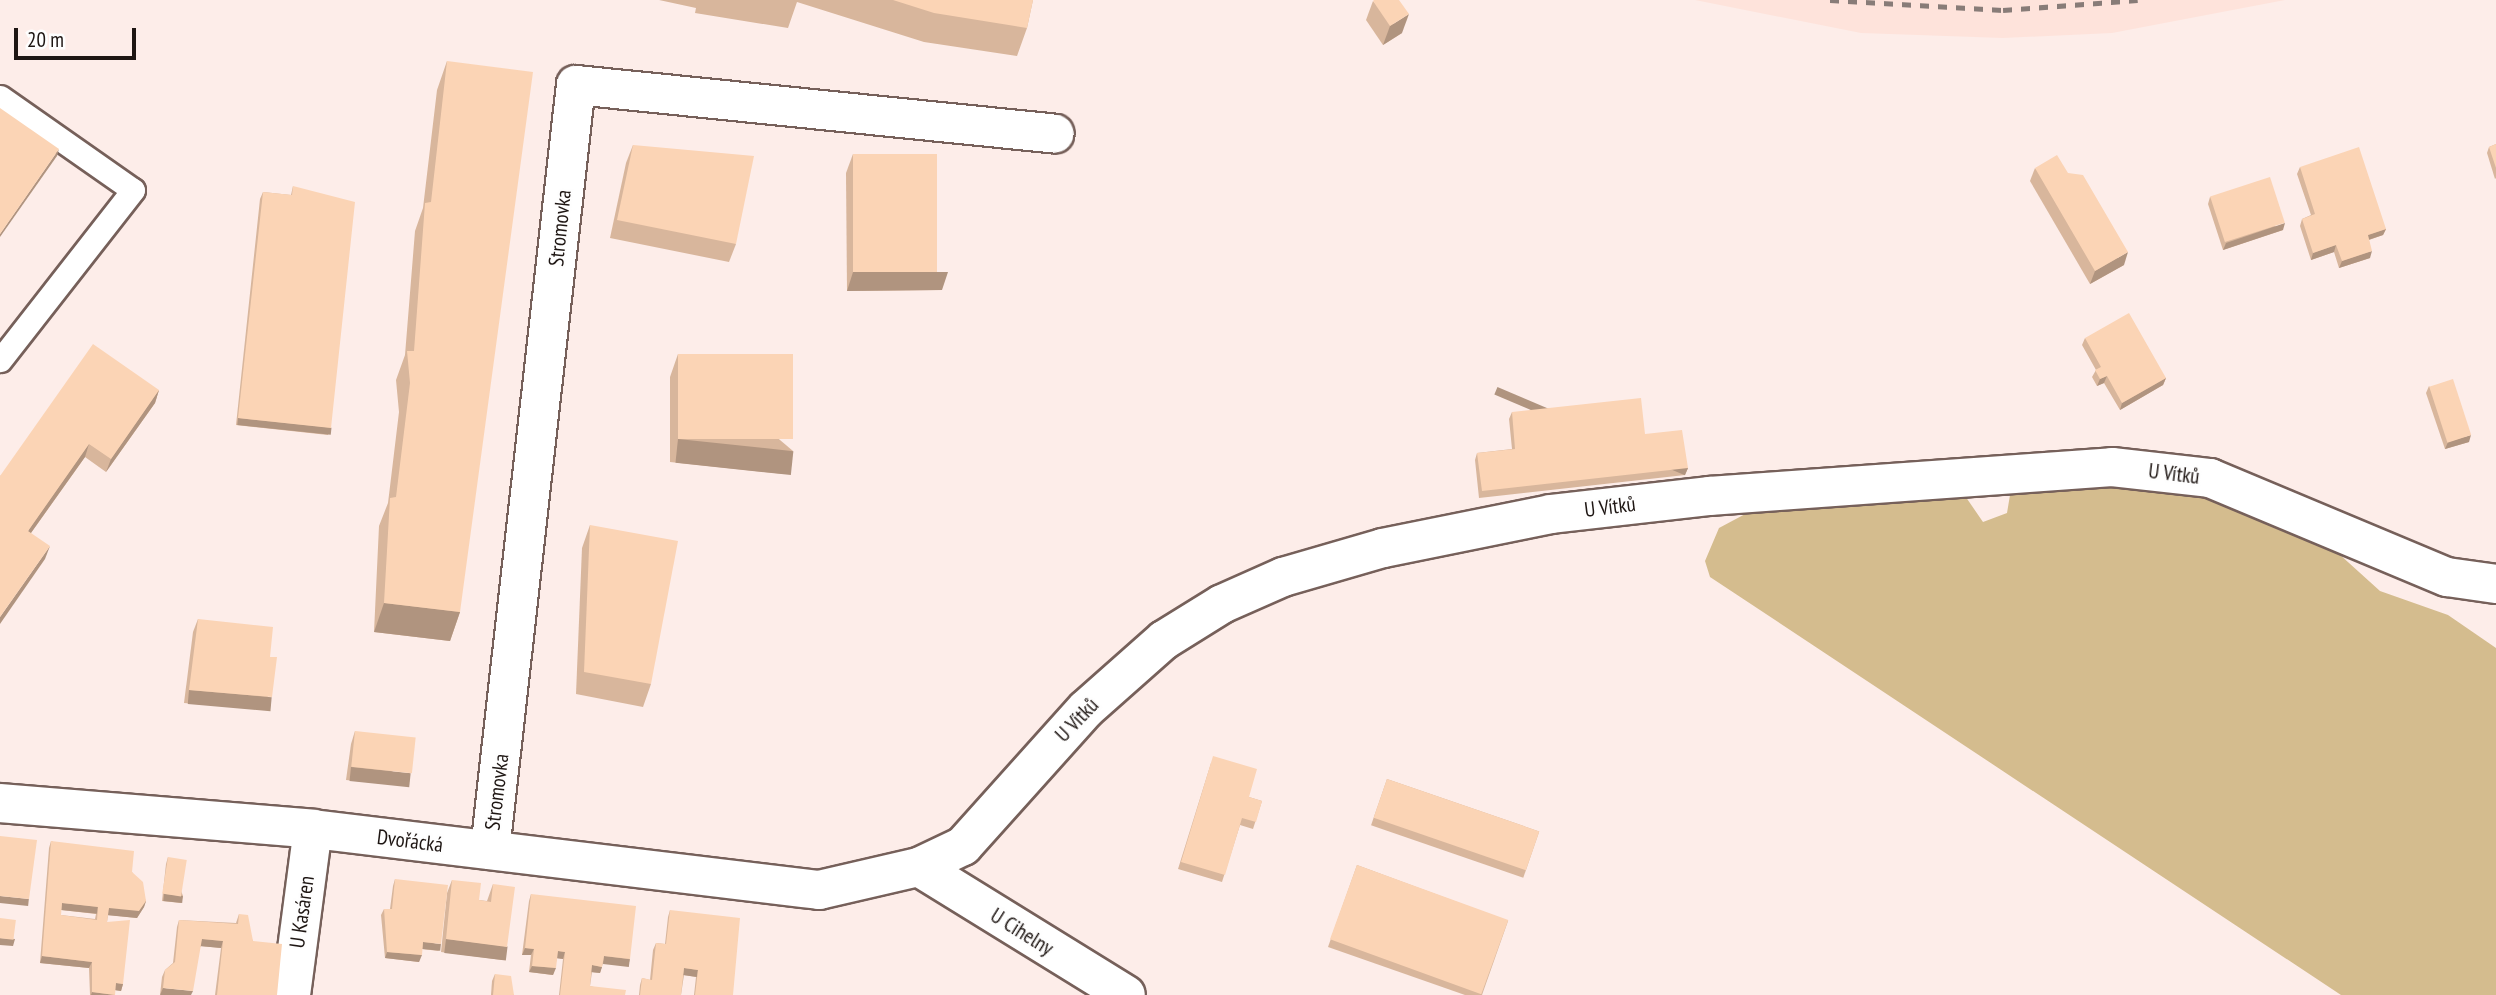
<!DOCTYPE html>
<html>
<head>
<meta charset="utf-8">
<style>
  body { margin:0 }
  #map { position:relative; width:2496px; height:995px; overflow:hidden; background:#fdede9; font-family:"PT Sans Narrow",sans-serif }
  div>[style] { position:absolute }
  .built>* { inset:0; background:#fee3db }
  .green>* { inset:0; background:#d4bc8e }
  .roads { filter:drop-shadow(2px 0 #76605a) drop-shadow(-2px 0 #76605a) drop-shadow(0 2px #76605a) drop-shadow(0 -2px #76605a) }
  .service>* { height:23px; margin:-11.5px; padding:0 11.5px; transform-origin:11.5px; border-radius:11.5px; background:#fff }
  .minor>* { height:38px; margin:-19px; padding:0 19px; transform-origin:19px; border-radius:19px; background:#fff }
  .rail>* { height:5px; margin-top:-2.5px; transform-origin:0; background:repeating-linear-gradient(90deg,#887c78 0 9px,transparent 0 18px) }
  .wall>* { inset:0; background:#d8b69c; transform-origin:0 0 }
  .shaded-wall>* { inset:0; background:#b0947f; transform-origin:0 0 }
  .building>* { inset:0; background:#fbd4b5; transform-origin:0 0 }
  span { translate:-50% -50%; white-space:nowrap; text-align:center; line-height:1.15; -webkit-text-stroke:5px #fefefe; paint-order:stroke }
  .street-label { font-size:21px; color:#1e1613 }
  .scale { position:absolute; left:14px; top:28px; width:122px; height:32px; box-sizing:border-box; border:4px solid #1e1613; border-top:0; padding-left:9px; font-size:21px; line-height:24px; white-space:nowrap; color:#1e1613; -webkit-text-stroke:5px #fefefe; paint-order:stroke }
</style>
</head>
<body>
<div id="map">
  <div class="built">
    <div style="clip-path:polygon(1695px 0,2285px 0,2112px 33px,2003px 38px,1861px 33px)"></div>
  </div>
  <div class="green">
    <div style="clip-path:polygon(2116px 481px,2200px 486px,2328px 544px,2380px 591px,2448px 615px,2496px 648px,2496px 995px,2341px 995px,1710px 577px,1705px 561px,1719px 528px,1749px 512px,1961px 490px,1983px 522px,2007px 513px,2011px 489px)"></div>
  </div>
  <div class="roads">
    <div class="service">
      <div style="left:0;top:97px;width:162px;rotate:35deg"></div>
      <div style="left:133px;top:190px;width:216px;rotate:128deg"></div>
    </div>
    <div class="minor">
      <div style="left:0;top:803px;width:314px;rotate:4.7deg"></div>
      <div style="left:313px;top:829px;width:510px;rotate:6.87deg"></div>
      <div style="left:819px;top:890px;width:103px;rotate:-13deg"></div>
      <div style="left:919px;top:867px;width:49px;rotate:-25.5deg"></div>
      <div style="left:963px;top:846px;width:184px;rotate:-48.1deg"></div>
      <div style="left:1086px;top:709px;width:104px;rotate:-41.5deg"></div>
      <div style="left:1164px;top:640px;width:68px;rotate:-31.8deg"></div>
      <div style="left:1222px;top:604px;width:67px;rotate:-23.9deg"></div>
      <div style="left:1283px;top:577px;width:104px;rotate:-16.2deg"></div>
      <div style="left:1383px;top:548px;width:171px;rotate:-11.4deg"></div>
      <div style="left:1551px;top:514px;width:159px;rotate:-6.5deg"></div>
      <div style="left:1709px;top:496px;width:404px;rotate:-4.1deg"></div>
      <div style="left:2112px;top:467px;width:99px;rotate:6.4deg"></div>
      <div style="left:2210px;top:478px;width:257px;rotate:22.7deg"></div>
      <div style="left:2447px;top:577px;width:49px;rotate:8.1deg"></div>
      <div style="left:490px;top:850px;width:770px;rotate:-83.59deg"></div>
      <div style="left:576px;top:85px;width:481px;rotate:5.8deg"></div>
      <div style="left:919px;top:867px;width:243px;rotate:31.7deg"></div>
      <div style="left:291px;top:995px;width:167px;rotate:-82.5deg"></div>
    </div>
  </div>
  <div class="rail">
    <div style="left:1830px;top:0;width:173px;rotate:3.3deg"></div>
    <div style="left:2003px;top:10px;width:135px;rotate:-4.2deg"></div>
  </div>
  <div class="wall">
    <div style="clip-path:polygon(659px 0,1033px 0,1027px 28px,1017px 56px,924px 42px,797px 2px,788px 28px,695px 13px,696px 8px)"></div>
    <div style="clip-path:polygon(1373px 1px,1402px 33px,1383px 45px,1366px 20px)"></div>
    <div style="clip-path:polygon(447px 61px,460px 612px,450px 641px,374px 632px,379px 526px,388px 503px,399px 412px,396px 380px,405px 355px,415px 231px,423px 208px,437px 90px)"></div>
    <div style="clip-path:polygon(2496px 144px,2496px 178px,2495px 179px,2487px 153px,2489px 147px)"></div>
    <div style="clip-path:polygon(633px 145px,736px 244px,729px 262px,610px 238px,626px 163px)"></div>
    <div style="clip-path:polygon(853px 154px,942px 290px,847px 291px,846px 173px)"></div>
    <div style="clip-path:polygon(2300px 167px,2386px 229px,2383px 235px,2369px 240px,2370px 258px,2339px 268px,2334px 252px,2311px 260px,2300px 226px,2302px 219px,2311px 215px,2297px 174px)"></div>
    <div style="clip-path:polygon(2035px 168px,2124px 265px,2090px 284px,2030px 181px)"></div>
    <div style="clip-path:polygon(293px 186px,331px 428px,328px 435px,236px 425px,260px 199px,263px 192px,291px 195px)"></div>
    <div style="clip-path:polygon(2210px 197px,2283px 230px,2223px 250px,2208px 204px)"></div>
    <div style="clip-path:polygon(2085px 338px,2166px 378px,2163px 385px,2120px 410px,2104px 383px,2097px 386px,2092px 377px,2096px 370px,2082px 345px)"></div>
    <div style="clip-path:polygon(678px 354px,793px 451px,784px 474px,670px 462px,670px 377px)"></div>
    <div style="clip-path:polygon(2429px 386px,2469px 442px,2445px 449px,2426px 393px)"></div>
    <div style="clip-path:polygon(159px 390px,155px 403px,106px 472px,85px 457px,31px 533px,45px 559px,0 476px)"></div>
    <div style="clip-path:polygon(1512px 412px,1688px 468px,1685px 475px,1479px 498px,1475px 460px,1477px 453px,1512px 449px,1509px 419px)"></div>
    <div style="clip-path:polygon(590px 525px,651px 684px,643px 707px,576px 694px,582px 548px)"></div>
    <div style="clip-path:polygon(198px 619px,270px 657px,267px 710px,184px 703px,193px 632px)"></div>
    <div style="clip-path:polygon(355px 731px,406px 786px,346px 780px,351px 744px)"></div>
    <div style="clip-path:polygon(1211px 763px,1249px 797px,1262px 801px,1253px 829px,1240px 825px,1222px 882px,1178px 869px)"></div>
    <div style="left:1387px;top:779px;width:161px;height:49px;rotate:19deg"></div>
    <div style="clip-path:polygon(evenodd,51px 841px,132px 872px,146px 901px,144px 907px,137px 918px,108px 915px,107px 922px,123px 984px,121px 991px,115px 990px,115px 995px,90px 995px,89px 968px,40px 963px,49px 848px,51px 841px,61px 910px,96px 914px,95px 919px,61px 915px,61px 910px)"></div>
    <div style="clip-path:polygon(168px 857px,183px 896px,181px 903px,162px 901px,166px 864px)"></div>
    <div style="clip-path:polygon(1357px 865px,1508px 921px,1482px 995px,1465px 995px,1328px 947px)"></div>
    <div style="clip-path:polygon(395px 879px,439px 951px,422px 949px,419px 962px,385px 958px,381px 915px,384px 909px,390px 909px,393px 886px)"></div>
    <div style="clip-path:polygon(452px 880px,479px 900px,487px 901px,493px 884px,502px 960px,441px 952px,447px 893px)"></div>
    <div style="clip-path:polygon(531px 894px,630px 959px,628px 966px,603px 963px,600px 973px,592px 972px,590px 986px,625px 995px,559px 995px,563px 959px,557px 958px,553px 975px,529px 972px,531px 955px,522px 955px,529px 901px)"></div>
    <div style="clip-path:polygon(670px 910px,733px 995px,694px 995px,696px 977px,684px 975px,681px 995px,639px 995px,640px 985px,642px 978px,650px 980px,653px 950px,656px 943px,665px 944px,668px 917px)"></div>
    <div style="clip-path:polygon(239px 914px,253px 941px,277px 995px,215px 995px,221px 948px,201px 946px,160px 995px,162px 977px,165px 970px,173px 963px,177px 927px,179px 920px,236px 923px)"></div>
    <div style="clip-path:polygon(495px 974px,514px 995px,491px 995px,492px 981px)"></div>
  </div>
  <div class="shaded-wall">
    <div style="clip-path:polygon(1409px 14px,1402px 33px,1383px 45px,1390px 26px)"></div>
    <div style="clip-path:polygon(59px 149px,57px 156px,0 237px,0 234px)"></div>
    <div style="clip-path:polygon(2285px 223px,2283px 230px,2223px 250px,2226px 243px)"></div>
    <div style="clip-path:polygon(2386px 229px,2383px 235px,2365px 241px,2368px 235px)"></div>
    <div style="clip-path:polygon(2336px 245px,2334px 252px,2311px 260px,2313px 253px)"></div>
    <div style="clip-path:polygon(2372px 251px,2370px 258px,2339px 268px,2342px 261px)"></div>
    <div style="clip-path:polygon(2128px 252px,2124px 265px,2090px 284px,2095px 271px)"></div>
    <div style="clip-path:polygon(853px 272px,948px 272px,942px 290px,847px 291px)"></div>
    <div style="clip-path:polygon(2107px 376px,2104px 383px,2097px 386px,2100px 379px)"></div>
    <div style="clip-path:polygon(2166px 378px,2163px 385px,2120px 410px,2122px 403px)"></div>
    <div style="clip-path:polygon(159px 390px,155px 403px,106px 472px,111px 459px)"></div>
    <div style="left:238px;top:418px;width:94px;height:7px;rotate:6deg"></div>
    <div style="clip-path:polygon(2471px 435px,2469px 442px,2445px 449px,2448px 442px)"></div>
    <div style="left:678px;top:439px;width:116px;height:24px;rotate:6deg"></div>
    <div style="clip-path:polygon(89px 444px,85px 457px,23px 544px,28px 531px)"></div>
    <div style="left:1688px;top:468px;width:8px;height:207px;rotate:113deg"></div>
    <div style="clip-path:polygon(50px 546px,45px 559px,0 624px,0 617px)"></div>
    <div style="clip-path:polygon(384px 603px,460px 612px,450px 641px,374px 632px)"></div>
    <div style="left:189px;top:690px;width:83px;height:14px;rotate:5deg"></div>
    <div style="left:351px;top:767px;width:60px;height:14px;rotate:6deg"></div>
    <div style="left:164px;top:894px;width:19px;height:7px;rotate:6deg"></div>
    <div style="left:0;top:896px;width:29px;height:7px;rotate:6deg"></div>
    <div style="clip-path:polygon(146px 901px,144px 907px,137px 918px,106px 915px,109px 908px)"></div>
    <div style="left:62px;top:903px;width:36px;height:7px;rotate:6deg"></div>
    <div style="clip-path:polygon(0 938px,15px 939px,13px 946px,0 945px)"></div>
    <div style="clip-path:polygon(202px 939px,223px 941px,221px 948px,199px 946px)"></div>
    <div style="left:446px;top:939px;width:62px;height:14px;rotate:7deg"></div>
    <div style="left:423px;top:942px;width:18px;height:7px;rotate:6deg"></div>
    <div style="clip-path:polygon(525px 948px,534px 949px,531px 955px,522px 955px)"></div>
    <div style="clip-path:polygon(558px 951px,565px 952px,563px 959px,555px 958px)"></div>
    <div style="clip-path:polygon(387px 952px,422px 955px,419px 962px,385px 958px)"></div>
    <div style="clip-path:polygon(42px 956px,92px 962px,89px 968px,40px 963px)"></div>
    <div style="left:604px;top:956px;width:26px;height:8px;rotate:7deg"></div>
    <div style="clip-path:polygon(592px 965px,602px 967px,600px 973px,590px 972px)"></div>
    <div style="clip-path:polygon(532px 966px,556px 968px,553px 975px,529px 972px)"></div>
    <div style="left:684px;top:968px;width:14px;height:7px;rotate:8deg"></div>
    <div style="clip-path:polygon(116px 983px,123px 984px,121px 991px,114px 990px)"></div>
    <div style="clip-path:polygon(163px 988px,193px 991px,191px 995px,160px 995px)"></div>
    <div style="clip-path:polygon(92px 992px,115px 995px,91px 995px)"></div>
  </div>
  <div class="building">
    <div style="clip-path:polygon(893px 0,1033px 0,1027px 28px,934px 13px)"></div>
    <div style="clip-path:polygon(1374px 0,1399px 0,1409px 14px,1390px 26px,1373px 1px)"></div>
    <div style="clip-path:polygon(447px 61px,533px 72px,460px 612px,384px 603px,390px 498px,396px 497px,410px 383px,407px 351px,414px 351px,425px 203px,431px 202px)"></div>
    <div style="clip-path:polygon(0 108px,59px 149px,0 234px)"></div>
    <div style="clip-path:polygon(2496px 144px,2496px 168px,2489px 147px)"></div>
    <div style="clip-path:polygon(633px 145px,754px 156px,736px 244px,617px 220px)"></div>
    <div style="clip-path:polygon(2359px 147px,2386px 229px,2368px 235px,2372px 251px,2342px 261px,2336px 245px,2313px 253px,2302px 219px,2315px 214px,2300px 167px)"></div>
    <div style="left:853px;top:154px;width:84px;height:118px"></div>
    <div style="clip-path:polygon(2057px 155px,2068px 173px,2083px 175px,2128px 252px,2095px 271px,2035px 168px)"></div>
    <div style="left:2270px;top:177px;width:48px;height:63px;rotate:72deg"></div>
    <div style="clip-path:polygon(293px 186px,355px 202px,331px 428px,238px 418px,263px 192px,292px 195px)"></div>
    <div style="clip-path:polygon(2129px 313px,2166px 378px,2122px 403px,2107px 376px,2100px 379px,2095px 370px,2101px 367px,2085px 338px)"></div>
    <div style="clip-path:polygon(93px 344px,159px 390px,111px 459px,89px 444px,28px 531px,50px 546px,0 617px,0 476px)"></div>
    <div style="left:678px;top:354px;width:115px;height:85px"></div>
    <div style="left:2453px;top:379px;width:59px;height:25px;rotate:72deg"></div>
    <div style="clip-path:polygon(1641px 398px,1645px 434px,1682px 430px,1688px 468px,1482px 491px,1477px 453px,1515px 449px,1512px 412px)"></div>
    <div style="clip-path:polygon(590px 525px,678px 541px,651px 684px,584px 672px)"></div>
    <div style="clip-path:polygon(198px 619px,273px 627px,270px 657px,277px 657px,272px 697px,189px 690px)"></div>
    <div style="left:355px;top:731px;width:61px;height:36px;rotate:6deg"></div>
    <div style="clip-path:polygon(1213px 756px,1257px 769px,1249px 797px,1262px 801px,1256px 822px,1242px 818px,1225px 875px,1181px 862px)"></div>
    <div style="left:1387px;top:779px;width:161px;height:41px;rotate:19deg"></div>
    <div style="clip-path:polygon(0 836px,37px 840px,29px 899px,0 896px)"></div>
    <div style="clip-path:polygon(evenodd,51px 841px,134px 851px,132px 872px,143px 882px,146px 901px,139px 911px,109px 908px,107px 922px,130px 920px,123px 984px,116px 983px,115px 995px,92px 992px,92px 962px,42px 956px,51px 841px,62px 903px,98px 907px,97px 920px,61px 915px,62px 903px)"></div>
    <div style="left:168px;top:857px;width:19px;height:37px;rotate:9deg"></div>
    <div style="left:1357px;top:865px;width:161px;height:79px;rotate:20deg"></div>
    <div style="clip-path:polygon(395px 879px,448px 885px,441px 944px,423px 942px,422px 955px,387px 952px,384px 909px,392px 909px)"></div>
    <div style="clip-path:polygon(452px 880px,481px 883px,479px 900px,491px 902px,493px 884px,515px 887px,507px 947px,446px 939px)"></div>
    <div style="clip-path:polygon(531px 894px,636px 906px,630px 959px,604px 956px,602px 967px,592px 965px,590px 986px,626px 990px,625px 995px,560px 995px,565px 952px,558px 951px,556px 968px,532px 966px,534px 949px,525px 948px)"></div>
    <div style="clip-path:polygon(670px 910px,740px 918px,733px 995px,695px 995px,698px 970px,684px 968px,681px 995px,640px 995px,642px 978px,652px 980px,656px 943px,666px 944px)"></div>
    <div style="clip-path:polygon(239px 914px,248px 915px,253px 941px,282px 944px,277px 995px,217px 995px,223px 941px,202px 939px,193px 991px,163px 988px,165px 970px,175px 962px,179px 920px,238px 924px)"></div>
    <div style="left:0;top:918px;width:16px;height:20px;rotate:7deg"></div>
    <div style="clip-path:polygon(495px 974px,511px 976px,514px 995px,493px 995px)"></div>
  </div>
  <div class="street-label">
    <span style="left:560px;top:228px;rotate:-84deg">Stromovka</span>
    <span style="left:2174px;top:474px;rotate:7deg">U Vítků</span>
    <span style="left:1610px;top:507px;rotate:-7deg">U Vítků</span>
    <span style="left:1077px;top:720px;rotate:-46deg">U Vítků</span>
    <span style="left:497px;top:792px;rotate:-83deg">Stromovka</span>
    <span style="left:410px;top:841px;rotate:7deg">Dvořácká</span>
    <span style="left:302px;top:912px;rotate:-82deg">U Kasáren</span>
    <span style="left:1022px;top:932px;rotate:32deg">U Cihelny</span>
  </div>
  <div class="scale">20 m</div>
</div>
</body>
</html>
